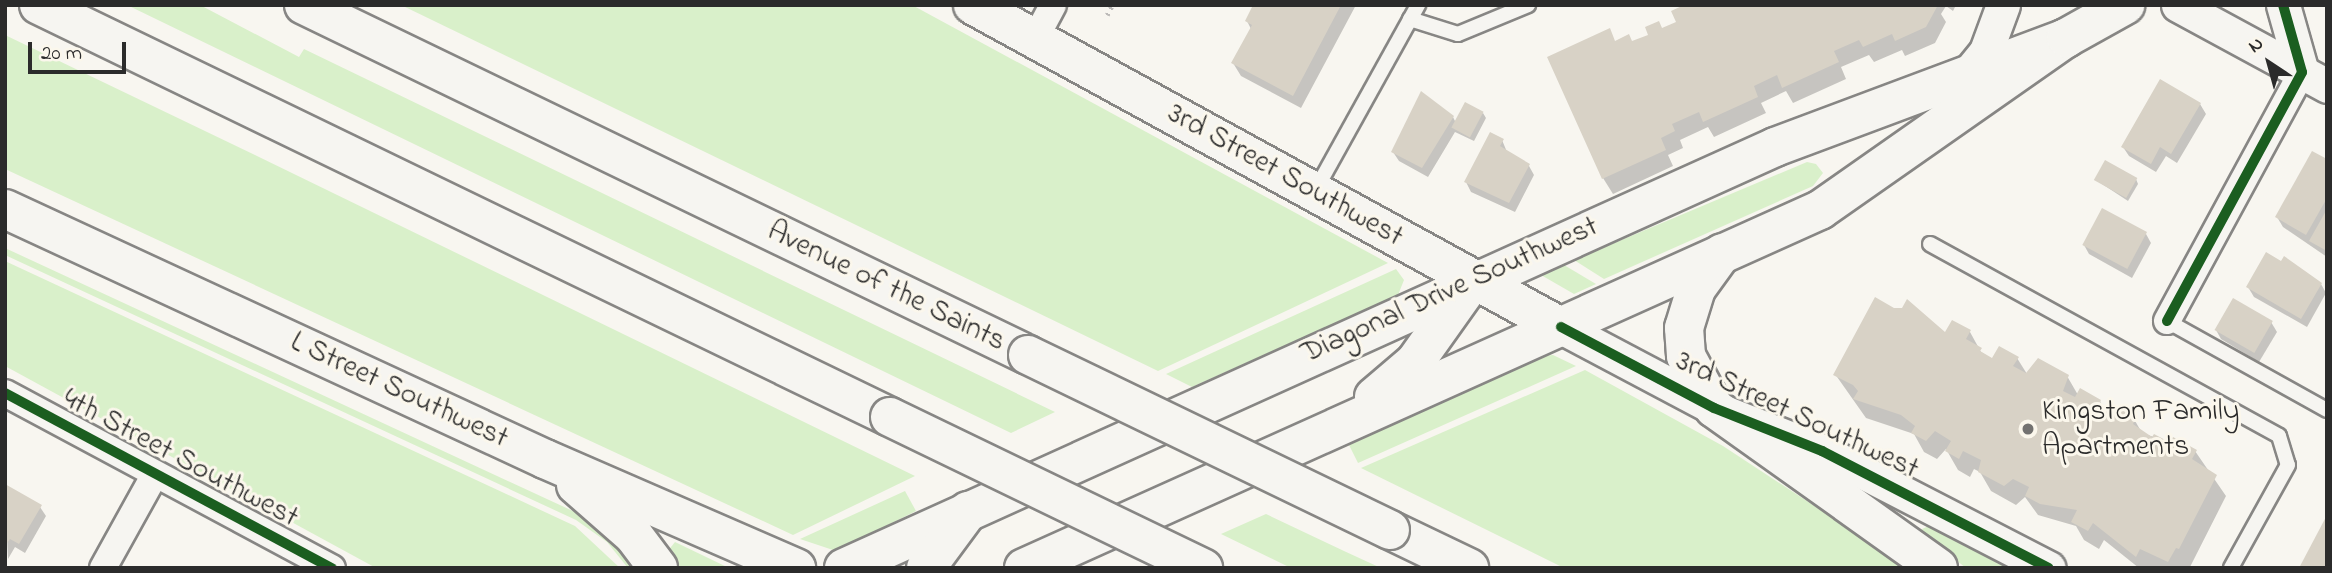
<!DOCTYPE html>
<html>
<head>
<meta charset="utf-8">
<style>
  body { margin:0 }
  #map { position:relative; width:2332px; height:573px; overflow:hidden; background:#f8f6f0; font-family:"Indie Flower",sans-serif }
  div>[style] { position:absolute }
  .green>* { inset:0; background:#d9f0ca }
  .shadow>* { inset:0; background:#0003 }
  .building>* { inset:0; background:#d8d2c6; transform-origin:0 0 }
  .path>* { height:4.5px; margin-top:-2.25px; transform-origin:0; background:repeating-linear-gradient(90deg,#bcbab8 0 2px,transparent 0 7px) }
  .roads { filter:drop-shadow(2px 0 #878684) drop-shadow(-2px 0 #878684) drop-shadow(0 2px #878684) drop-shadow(0 -2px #878684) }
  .service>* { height:14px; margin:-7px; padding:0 7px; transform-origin:7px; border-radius:7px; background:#f6f5f1 }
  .minor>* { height:26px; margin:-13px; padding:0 13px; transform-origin:13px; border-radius:13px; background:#f6f5f1 }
  .tertiary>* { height:33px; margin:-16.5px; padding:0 16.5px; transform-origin:16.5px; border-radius:16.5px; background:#f6f5f1 }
  .secondary>* { height:38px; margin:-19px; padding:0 19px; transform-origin:19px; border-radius:19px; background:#f6f5f1 }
  .primary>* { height:38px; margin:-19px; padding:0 19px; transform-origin:19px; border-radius:19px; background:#f6f5f1 }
  .motorway>* { height:38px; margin:-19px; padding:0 19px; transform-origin:19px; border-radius:19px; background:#f6f5f1 }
  .bridges { filter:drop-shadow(2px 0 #878684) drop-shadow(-2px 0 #878684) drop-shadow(0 2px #878684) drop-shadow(0 -2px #878684) }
  .motorway-bridge>* { height:38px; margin:-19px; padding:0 19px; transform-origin:19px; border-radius:19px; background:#f6f5f1 }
  .cycleway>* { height:10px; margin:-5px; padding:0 5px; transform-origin:5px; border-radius:5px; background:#1b5e20 }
  .dots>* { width:19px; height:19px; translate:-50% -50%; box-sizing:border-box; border:4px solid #fbf7ec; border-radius:50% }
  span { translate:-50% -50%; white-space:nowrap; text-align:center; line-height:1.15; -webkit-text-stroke:6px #fbf7ec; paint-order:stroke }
  .street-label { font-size:30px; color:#2b2b2b }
  .poi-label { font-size:30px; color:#2b2b2b }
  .left { translate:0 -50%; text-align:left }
  .frame { position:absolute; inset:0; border:7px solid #2b2b2b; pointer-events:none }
  .north { position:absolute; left:2234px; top:28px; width:70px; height:70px; -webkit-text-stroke:5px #fbf7ec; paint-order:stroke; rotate:324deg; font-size:19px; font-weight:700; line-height:28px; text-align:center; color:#2b2b2b }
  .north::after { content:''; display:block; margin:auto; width:24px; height:32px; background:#2b2b2b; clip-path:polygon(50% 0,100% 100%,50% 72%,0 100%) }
  .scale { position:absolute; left:28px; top:42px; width:98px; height:32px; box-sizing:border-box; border:4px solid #2b2b2b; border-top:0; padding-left:9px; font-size:21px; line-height:24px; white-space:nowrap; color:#2b2b2b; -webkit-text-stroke:5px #fbf7ec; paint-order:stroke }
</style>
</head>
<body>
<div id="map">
  <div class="green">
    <div style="clip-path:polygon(127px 5px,200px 5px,299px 57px,304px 49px,1055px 412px,1011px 433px)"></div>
    <div style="clip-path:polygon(401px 5px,912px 5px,1388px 263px,1158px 371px)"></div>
    <div style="clip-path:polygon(5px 35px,257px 156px,915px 476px,793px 535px,5px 169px)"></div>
    <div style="clip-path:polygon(1807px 162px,1816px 164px,1823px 173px,1813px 186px,1604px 279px,1574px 260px)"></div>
    <div style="clip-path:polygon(5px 248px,588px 518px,642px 568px,628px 568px,607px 542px,576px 520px,5px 255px)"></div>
    <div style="clip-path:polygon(5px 261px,575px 526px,620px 568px,376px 568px,5px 366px)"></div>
    <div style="clip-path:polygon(1564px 265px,1596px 284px,1574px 294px,1541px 275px)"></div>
    <div style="clip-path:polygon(1396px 269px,1404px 280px,1398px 295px,1192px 387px,1166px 374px)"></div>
    <div style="clip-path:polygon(1553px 355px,1576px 366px,1358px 463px,1348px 443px,1540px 356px)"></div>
    <div style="clip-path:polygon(1585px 370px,1723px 446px,1909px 568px,1564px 568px,1361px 468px)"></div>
    <div style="clip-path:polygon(905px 491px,916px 511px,836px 551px,800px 539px)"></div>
    <div style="clip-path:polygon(1266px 514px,1344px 551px,1381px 568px,1291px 568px,1221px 534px)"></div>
    <div style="clip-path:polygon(1931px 525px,2015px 568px,1966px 568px,1923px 534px,1922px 529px)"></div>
    <div style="clip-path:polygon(675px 542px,729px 568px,674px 568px,667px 552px)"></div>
  </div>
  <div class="shadow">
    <div style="clip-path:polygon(1255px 5px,1356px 5px,1301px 108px,1241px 76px,1233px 63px,1251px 29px,1247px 21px)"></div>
    <div style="clip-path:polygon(1689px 5px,1956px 5px,1953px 11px,1946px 6px,1941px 14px,1946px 22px,1935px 43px,1905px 56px,1902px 50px,1874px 62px,1869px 55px,1841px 67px,1846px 79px,1793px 103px,1786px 91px,1761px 103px,1766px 113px,1714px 137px,1708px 127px,1680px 140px,1683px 148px,1668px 155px,1673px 166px,1613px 194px,1603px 178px,1616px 42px,1632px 43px,1678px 23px)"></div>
    <div style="clip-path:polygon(2200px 104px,2206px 114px,2177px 163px,2166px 156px,2156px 172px,2129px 156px,2123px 147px)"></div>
    <div style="clip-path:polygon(1483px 113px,1486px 118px,1474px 141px,1455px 132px,1428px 177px,1399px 161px,1393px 152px,1453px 117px,1456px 123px)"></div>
    <div style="clip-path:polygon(1502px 140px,1507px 152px,1529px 166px,1534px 175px,1515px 212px,1471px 192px,1466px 182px)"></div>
    <div style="clip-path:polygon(2327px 161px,2327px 257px,2283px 227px,2277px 217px)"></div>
    <div style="clip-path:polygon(2136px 179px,2138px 184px,2128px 201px,2096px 180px)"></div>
    <div style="clip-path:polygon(2146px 234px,2151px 243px,2132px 278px,2089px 254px,2084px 245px)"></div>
    <div style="clip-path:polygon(2321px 284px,2326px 293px,2307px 327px,2254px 297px,2248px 287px)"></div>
    <div style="clip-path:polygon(1876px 300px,1945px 335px,1952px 322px,1970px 332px,1981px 352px,1993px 360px,2017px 358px,2027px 374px,2067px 376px,2078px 395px,2100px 401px,2108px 414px,2134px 419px,2142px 433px,2195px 451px,2226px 496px,2190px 567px,2139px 568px,2104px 540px,2099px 549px,2084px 540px,2076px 526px,2038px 515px,2025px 497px,2016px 505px,1991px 491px,1980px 472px,1974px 469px,1970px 477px,1958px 470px,1946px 449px,1937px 459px,1924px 452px,1914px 434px,1866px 418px,1835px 374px)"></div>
    <div style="clip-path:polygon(2271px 322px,2277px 332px,2259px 362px,2221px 339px,2216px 330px)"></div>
    <div style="clip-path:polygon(5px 489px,40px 507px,46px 516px,25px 553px,15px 547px,8px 559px)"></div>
  </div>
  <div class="building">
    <div style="clip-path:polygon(1253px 5px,1341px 5px,1293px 96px,1231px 63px,1252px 25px,1245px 21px)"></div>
    <div style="clip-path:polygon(1684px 5px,1938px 5px,1926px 27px,1895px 41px,1892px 34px,1863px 47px,1859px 40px,1834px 51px,1839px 62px,1782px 88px,1777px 75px,1754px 86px,1758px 97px,1703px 122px,1699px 112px,1672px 124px,1675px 131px,1661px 138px,1666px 150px,1602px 179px,1547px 57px,1610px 28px,1615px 41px,1629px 34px,1632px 41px,1648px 35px,1645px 27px,1659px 21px,1662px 28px,1676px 22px,1671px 11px)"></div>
    <div style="clip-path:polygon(2160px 79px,2201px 103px,2171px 154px,2160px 147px,2151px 164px,2121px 147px)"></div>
    <div style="clip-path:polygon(1421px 91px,1454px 116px,1422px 168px,1391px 152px)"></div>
    <div style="left:1465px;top:102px;width:21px;height:29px;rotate:28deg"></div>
    <div style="clip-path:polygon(1490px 132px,1504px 139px,1500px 146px,1530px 164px,1509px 203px,1464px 182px)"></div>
    <div style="clip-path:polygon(2312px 151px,2327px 159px,2327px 198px,2306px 235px,2275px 217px)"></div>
    <div style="left:2105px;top:160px;width:37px;height:23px;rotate:29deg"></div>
    <div style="left:2102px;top:208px;width:51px;height:42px;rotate:28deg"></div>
    <div style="clip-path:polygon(2327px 209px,2327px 251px,2309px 241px)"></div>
    <div style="clip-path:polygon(2266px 252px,2281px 261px,2284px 256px,2322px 283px,2301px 319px,2246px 287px)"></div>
    <div style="clip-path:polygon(1875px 297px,1894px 308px,1902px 308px,1907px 299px,1945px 332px,1952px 320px,1971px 330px,1966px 339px,1982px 348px,1980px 351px,1992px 358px,1999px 346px,2019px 357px,2013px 366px,2026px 373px,2038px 358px,2069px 375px,2063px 391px,2075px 397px,2080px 388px,2101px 400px,2095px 411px,2104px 416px,2113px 405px,2136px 418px,2133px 424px,2152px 437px,2154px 434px,2169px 442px,2173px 437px,2197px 450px,2192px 459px,2217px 475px,2179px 549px,2176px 548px,2168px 562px,2140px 549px,2136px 557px,2093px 523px,2088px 531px,2071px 522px,2077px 510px,2040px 504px,2025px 496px,2029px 487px,2013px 479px,2004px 486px,1978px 472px,1981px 460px,1963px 451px,1959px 459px,1945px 451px,1951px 441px,1935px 431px,1926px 441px,1911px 433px,1915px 426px,1901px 415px,1853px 399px,1858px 391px,1853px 385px,1833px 375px)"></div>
    <div style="left:2233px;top:298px;width:46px;height:37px;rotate:30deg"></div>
    <div style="clip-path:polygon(5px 484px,42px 505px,19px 544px,10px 539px,5px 546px)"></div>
    <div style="clip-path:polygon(2327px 515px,2327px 568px,2299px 568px)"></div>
  </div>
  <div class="path">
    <div style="left:1107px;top:15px;width:11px;rotate:-63deg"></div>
  </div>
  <div class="roads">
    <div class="service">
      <div style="left:1410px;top:19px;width:50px;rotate:17.4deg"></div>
      <div style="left:1458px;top:34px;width:76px;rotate:-22.5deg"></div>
      <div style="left:1315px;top:191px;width:213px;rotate:-61deg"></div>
      <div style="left:1930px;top:244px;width:398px;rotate:28.8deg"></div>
      <div style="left:2279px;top:436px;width:30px;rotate:73deg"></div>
      <div style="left:2288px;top:465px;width:118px;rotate:119deg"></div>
      <div style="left:2167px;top:321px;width:183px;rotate:29.1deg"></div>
    </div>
    <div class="minor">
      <div style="left:1035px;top:39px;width:38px;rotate:-62deg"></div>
      <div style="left:2167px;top:321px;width:283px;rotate:-61.5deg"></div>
      <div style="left:5px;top:393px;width:371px;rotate:28.2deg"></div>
      <div style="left:103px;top:568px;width:107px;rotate:-61deg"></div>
    </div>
    <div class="tertiary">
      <div style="left:2178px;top:5px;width:170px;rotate:28.5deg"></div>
      <div style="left:2283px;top:5px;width:70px;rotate:74.2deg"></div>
      <div style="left:1966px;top:76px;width:32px;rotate:-51deg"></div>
      <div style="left:1986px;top:51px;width:49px;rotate:-69.7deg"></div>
      <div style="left:1561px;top:327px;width:173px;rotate:27.9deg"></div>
      <div style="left:1714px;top:408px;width:116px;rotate:21.7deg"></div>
      <div style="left:1822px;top:451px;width:255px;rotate:27.3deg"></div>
    </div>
    <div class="secondary">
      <div style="left:973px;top:5px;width:670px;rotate:28.71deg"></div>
      <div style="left:5px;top:209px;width:595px;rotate:24.84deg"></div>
      <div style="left:545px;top:459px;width:274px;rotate:23.5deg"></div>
      <div style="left:576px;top:485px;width:77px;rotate:41.3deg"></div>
      <div style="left:634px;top:536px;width:40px;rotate:53deg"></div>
    </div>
    <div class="primary">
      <div style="left:1374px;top:397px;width:54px;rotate:-40.5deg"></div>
      <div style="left:1415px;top:362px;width:102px;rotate:-54.6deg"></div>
      <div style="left:1714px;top:408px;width:59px;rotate:-118.3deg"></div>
      <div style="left:1686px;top:356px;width:28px;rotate:-94deg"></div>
      <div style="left:1684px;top:328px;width:41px;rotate:-72.9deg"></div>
      <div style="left:1696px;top:289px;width:44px;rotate:-54.2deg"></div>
      <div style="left:844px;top:568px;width:1022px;rotate:-24.33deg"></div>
      <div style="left:1775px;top:147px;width:311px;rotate:-20.5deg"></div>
      <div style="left:926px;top:568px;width:71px;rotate:-53.6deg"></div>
      <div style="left:1024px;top:568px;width:873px;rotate:-24.22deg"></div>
      <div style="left:1820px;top:210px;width:300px;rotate:-35deg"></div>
      <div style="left:2066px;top:38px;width:68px;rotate:-29.2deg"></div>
    </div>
    <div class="motorway">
      <div style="left:39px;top:5px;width:945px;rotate:25.83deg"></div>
      <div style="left:304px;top:5px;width:804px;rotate:25.8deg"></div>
      <div style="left:1714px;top:408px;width:275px;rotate:35.5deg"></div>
      <div style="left:1390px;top:530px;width:88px;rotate:25.7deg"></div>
    </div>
  </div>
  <div class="bridges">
    <div class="motorway-bridge">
      <div style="left:1028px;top:355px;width:402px;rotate:25.8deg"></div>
      <div style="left:890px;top:417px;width:348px;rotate:25.8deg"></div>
    </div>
  </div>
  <div class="cycleway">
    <div style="left:2167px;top:321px;width:283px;rotate:-61.5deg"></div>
    <div style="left:2302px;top:72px;width:70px;rotate:-105.8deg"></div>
    <div style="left:1561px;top:327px;width:173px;rotate:27.9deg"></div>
    <div style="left:1714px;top:408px;width:116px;rotate:21.7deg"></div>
    <div style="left:1822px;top:451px;width:255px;rotate:27.3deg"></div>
    <div style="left:5px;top:393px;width:371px;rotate:28.2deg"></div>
  </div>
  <div class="dots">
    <div style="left:2028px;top:429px;background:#737270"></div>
  </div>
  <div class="street-label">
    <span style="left:1285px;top:176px;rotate:29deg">3rd Street Southwest</span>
    <span style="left:886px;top:287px;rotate:26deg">Avenue of the Saints</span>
    <span style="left:1450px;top:291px;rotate:-24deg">Diagonal Drive Southwest</span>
    <span style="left:399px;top:391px;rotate:25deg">L Street Southwest</span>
    <span style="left:1797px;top:416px;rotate:25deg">3rd Street Southwest</span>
    <span style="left:180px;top:459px;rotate:28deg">4th Street Southwest</span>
  </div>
  <div class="poi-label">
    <span class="left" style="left:2042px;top:429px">Kingston Family<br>Apartments</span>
  </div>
  <div class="frame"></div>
  <div class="north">N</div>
  <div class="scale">20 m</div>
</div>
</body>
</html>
